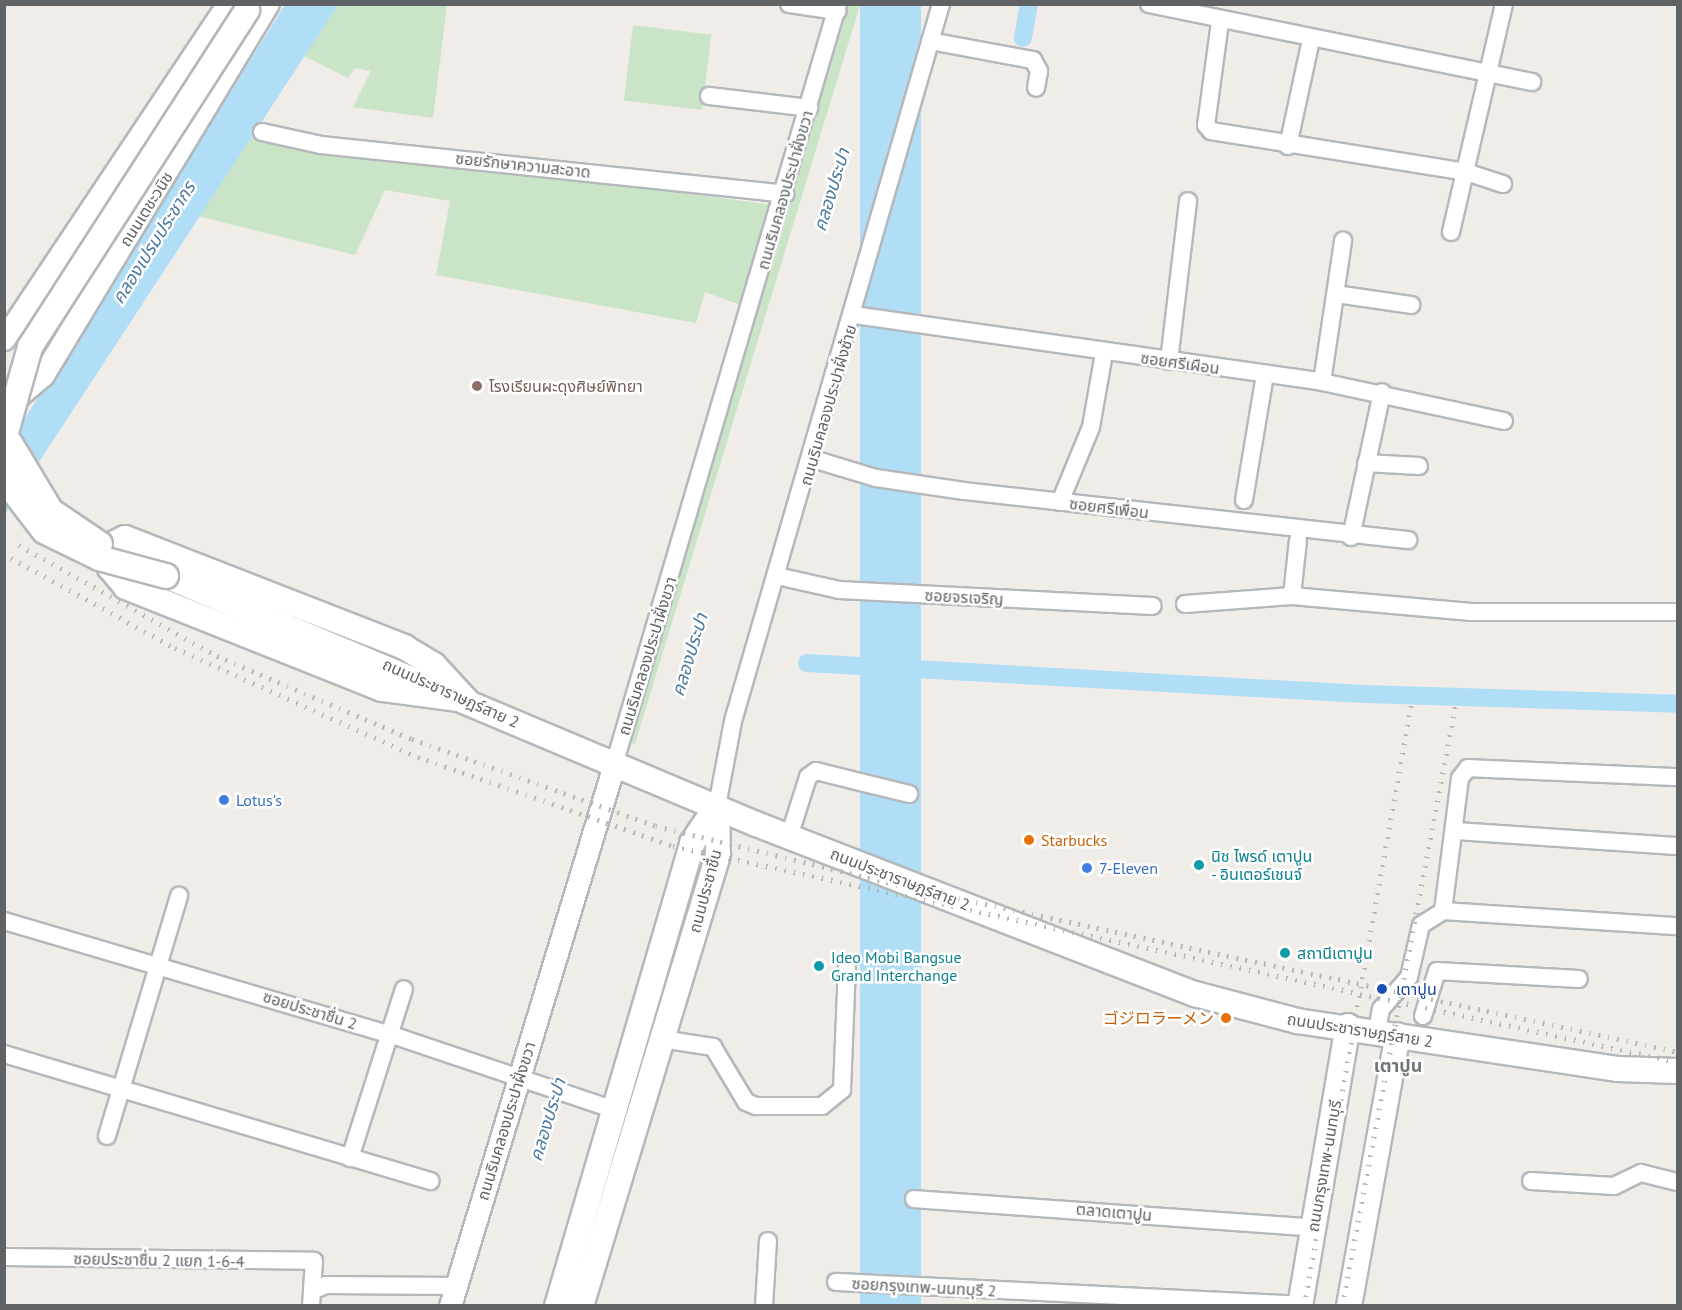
<!DOCTYPE html>
<html>
<head>
<meta charset="utf-8">
<style>
  body { margin:0 }
  #map { position:relative; width:1682px; height:1310px; overflow:hidden; background:#f0ede8; font-family:"PT Sans","Noto Sans JP","Noto Sans Thai",sans-serif }
  div>[style] { position:absolute }
  .green>* { inset:0; background:#cae4c7; transform-origin:0 0 }
  .water>* { inset:0; background:#b1def7; transform-origin:0 0 }
  .canal>* { height:18px; margin:-9px; padding:0 9px; transform-origin:9px; border-radius:9px; background:#b1def7 }
  .roads { filter:drop-shadow(2px 0 #b5b8bb) drop-shadow(-2px 0 #b5b8bb) drop-shadow(0 2px #b5b8bb) drop-shadow(0 -2px #b5b8bb) }
  .minor>* { height:16px; margin:-8px; padding:0 8px; transform-origin:8px; border-radius:8px; background:#fff }
  .tertiary>* { height:21px; margin:-10.5px; padding:0 10.5px; transform-origin:10.5px; border-radius:10.5px; background:#fff }
  .secondary>* { height:24px; margin:-12px; padding:0 12px; transform-origin:12px; border-radius:12px; background:#fff }
  .rail>* { height:4.5px; margin-top:-2.25px; transform-origin:0; background:repeating-linear-gradient(90deg,#b5b6b6 0 1.5px,transparent 0 9.5px) }
  .bridges { filter:drop-shadow(2px 0 #b4b7bb) drop-shadow(-2px 0 #b4b7bb) drop-shadow(0 2px #b4b7bb) drop-shadow(0 -2px #b4b7bb) }
  .secondary-bridge>* { height:24px; margin:-12px; padding:0 12px; transform-origin:12px; border-radius:12px; background:#fff }
  .dots>* { width:16px; height:16px; translate:-50% -50%; box-sizing:border-box; border:3px solid #fff; border-radius:50% }
  span { translate:-50% -50%; white-space:nowrap; text-align:center; line-height:1.15; -webkit-text-stroke:5px #fff; paint-order:stroke }
  .street-label { font-size:16px; color:#5f6366 }
  .education-label { font-size:16px; color:#785e54 }
  .left { translate:0 -50%; text-align:left }
  .shop-label { font-size:16px; color:#366cbe }
  .food-label { font-size:16px; color:#c56008 }
  .right { translate:-100% -50%; text-align:right }
  .culture-label { font-size:16px; color:#0d838f }
  .transit-label { font-size:16px; color:#164399 }
  .water-label { font-size:18px; color:#4b7aa0; font-style:italic }
  .neighbourhood-label { font-size:18px; color:#707578; font-weight:700 }
  .frame { position:absolute; inset:0; border:6px solid #5f6366; pointer-events:none }
</style>
</head>
<body>
<div id="map">
  <div class="green">
    <div style="clip-path:polygon(338px 5px,447px 5px,433px 118px,353px 107px,371px 71px,355px 68px,348px 78px,304px 56px)"></div>
    <div style="clip-path:polygon(849px 5px,860px 5px,635px 744px,628px 742px)"></div>
    <div style="left:633px;top:25px;width:79px;height:76px;rotate:7deg"></div>
    <div style="clip-path:polygon(253px 135px,261px 138px,774px 205px,743px 306px,705px 292px,696px 323px,436px 275px,450px 201px,385px 190px,355px 255px,198px 216px)"></div>
  </div>
  <div class="water">
    <div style="clip-path:polygon(285px 5px,338px 5px,5px 514px,5px 450px)"></div>
    <div style="left:860px;top:5px;width:61px;height:1360px"></div>
  </div>
  <div class="canal">
    <div style="left:1023px;top:38px;width:35px;rotate:-80deg"></div>
    <div style="left:807px;top:663px;width:558px;rotate:3.19deg"></div>
    <div style="left:1364px;top:694px;width:314px;rotate:1.8deg"></div>
  </div>
  <div class="roads">
    <div class="minor">
      <div style="left:789px;top:4px;width:49px;rotate:8.3deg"></div>
      <div style="left:1149px;top:4px;width:391px;rotate:11.5deg"></div>
      <div style="left:1220px;top:22px;width:104px;rotate:97.7deg"></div>
      <div style="left:1206px;top:125px;width:8px;rotate:50deg"></div>
      <div style="left:1211px;top:131px;width:258px;rotate:9.1deg"></div>
      <div style="left:1466px;top:172px;width:39px;rotate:18deg"></div>
      <div style="left:930px;top:41px;width:105px;rotate:10.5deg"></div>
      <div style="left:1033px;top:60px;width:13px;rotate:61deg"></div>
      <div style="left:1039px;top:71px;width:17px;rotate:100deg"></div>
      <div style="left:709px;top:96px;width:101px;rotate:6.8deg"></div>
      <div style="left:262px;top:132px;width:60px;rotate:12.4deg"></div>
      <div style="left:321px;top:145px;width:467px;rotate:6deg"></div>
      <div style="left:1288px;top:146px;width:108px;rotate:-77.8deg"></div>
      <div style="left:1451px;top:232px;width:234px;rotate:-76.9deg"></div>
      <div style="left:1336px;top:294px;width:76px;rotate:8.3deg"></div>
      <div style="left:854px;top:315px;width:473px;rotate:8.1deg"></div>
      <div style="left:1322px;top:382px;width:186px;rotate:12.1deg"></div>
      <div style="left:1169px;top:361px;width:161px;rotate:-83.2deg"></div>
      <div style="left:1322px;top:382px;width:143px;rotate:-81.5deg"></div>
      <div style="left:813px;top:459px;width:66px;rotate:16.8deg"></div>
      <div style="left:876px;top:478px;width:89px;rotate:8.4deg"></div>
      <div style="left:964px;top:491px;width:447px;rotate:6.3deg"></div>
      <div style="left:1366px;top:463px;width:53px;rotate:3.2deg"></div>
      <div style="left:1244px;top:500px;width:128px;rotate:-80.5deg"></div>
      <div style="left:1060px;top:502px;width:81px;rotate:-67.5deg"></div>
      <div style="left:1091px;top:427px;width:75px;rotate:-80deg"></div>
      <div style="left:1351px;top:537px;width:148px;rotate:-77.9deg"></div>
      <div style="left:777px;top:576px;width:64px;rotate:12.7deg"></div>
      <div style="left:839px;top:590px;width:314px;rotate:2.9deg"></div>
      <div style="left:1292px;top:596px;width:56px;rotate:-83.9deg"></div>
      <div style="left:1185px;top:604px;width:107px;rotate:-4.3deg"></div>
      <div style="left:1292px;top:596px;width:180px;rotate:5.1deg"></div>
      <div style="left:1471px;top:612px;width:207px"></div>
      <div style="left:614px;top:765px;width:793px;rotate:-73.6deg"></div>
      <div style="left:717px;top:806px;width:86px;rotate:-79.3deg"></div>
      <div style="left:733px;top:721px;width:747px;rotate:-73.82deg"></div>
      <div style="left:1457px;top:831px;width:222px;rotate:3.9deg"></div>
      <div style="left:789px;top:837px;width:63px;rotate:-72.4deg"></div>
      <div style="left:808px;top:777px;width:10px;rotate:-37deg"></div>
      <div style="left:816px;top:771px;width:96px;rotate:13.9deg"></div>
      <div style="left:1443px;top:911px;width:134px;rotate:-82.7deg"></div>
      <div style="left:1460px;top:778px;width:13px;rotate:-51deg"></div>
      <div style="left:1468px;top:768px;width:210px;rotate:2.5deg"></div>
      <div style="left:4px;top:921px;width:404px;rotate:16.4deg"></div>
      <div style="left:392px;top:1035px;width:232px;rotate:18.6deg"></div>
      <div style="left:1423px;top:1016px;width:47px;rotate:-72.7deg"></div>
      <div style="left:1437px;top:971px;width:142px;rotate:3.2deg"></div>
      <div style="left:1379px;top:1020px;width:11px;rotate:-80deg"></div>
      <div style="left:1381px;top:1009px;width:43px;rotate:-48.8deg"></div>
      <div style="left:1409px;top:977px;width:53px;rotate:-77deg"></div>
      <div style="left:1421px;top:925px;width:26px;rotate:-32deg"></div>
      <div style="left:1443px;top:911px;width:235px;rotate:3.7deg"></div>
      <div style="left:661px;top:1039px;width:53px;rotate:8.7deg"></div>
      <div style="left:713px;top:1047px;width:64px;rotate:59deg"></div>
      <div style="left:746px;top:1102px;width:11px;rotate:22deg"></div>
      <div style="left:756px;top:1106px;width:66px"></div>
      <div style="left:822px;top:1106px;width:26px;rotate:-39deg"></div>
      <div style="left:842px;top:1090px;width:122px;rotate:-87.7deg"></div>
      <div style="left:4px;top:1054px;width:445px;rotate:16.6deg"></div>
      <div style="left:107px;top:1136px;width:251px;rotate:-73.3deg"></div>
      <div style="left:350px;top:1158px;width:177px;rotate:-72.3deg"></div>
      <div style="left:1531px;top:1181px;width:83px;rotate:3.4deg"></div>
      <div style="left:1614px;top:1186px;width:30px;rotate:-26deg"></div>
      <div style="left:1641px;top:1173px;width:38px;rotate:14deg"></div>
      <div style="left:914px;top:1199px;width:401px;rotate:4.1deg"></div>
      <div style="left:4px;top:1257px;width:310px;rotate:0.7deg"></div>
      <div style="left:314px;top:1261px;width:30px;rotate:94deg"></div>
      <div style="left:836px;top:1282px;width:466px;rotate:2.8deg"></div>
      <div style="left:311px;top:1306px;width:15px;rotate:-86deg"></div>
      <div style="left:312px;top:1291px;width:15px;rotate:-23deg"></div>
      <div style="left:326px;top:1285px;width:130px;rotate:0.4deg"></div>
      <div style="left:764px;top:1306px;width:65px;rotate:-86.5deg"></div>
    </div>
    <div class="tertiary">
      <div style="left:4px;top:339px;width:402px;rotate:-56.3deg"></div>
      <div style="left:11px;top:402px;width:42px;rotate:-40.2deg"></div>
      <div style="left:43px;top:375px;width:434px;rotate:-58.8deg"></div>
      <div style="left:450px;top:1306px;width:565px;rotate:-73.14deg"></div>
    </div>
    <div class="secondary">
      <div style="left:125px;top:538px;width:300px;rotate:21.3deg"></div>
      <div style="left:404px;top:647px;width:35px;rotate:31deg"></div>
      <div style="left:434px;top:665px;width:47px;rotate:47.6deg"></div>
      <div style="left:466px;top:700px;width:85px;rotate:-172.5deg"></div>
      <div style="left:382px;top:689px;width:276px;rotate:-158.3deg"></div>
      <div style="left:126px;top:587px;width:25px;rotate:-130deg"></div>
      <div style="left:110px;top:568px;width:27px;rotate:-75deg"></div>
      <div style="left:117px;top:542px;width:9px;rotate:-27deg"></div>
      <div style="left:166px;top:576px;width:640px;rotate:22.8deg"></div>
      <div style="left:756px;top:824px;width:471px;rotate:21.2deg"></div>
      <div style="left:1195px;top:994px;width:106px;rotate:14.8deg"></div>
      <div style="left:1297px;top:1021px;width:325px;rotate:8.5deg"></div>
      <div style="left:1618px;top:1069px;width:60px;rotate:1.9deg"></div>
      <div style="left:557px;top:1306px;width:482px;rotate:-73.7deg"></div>
      <div style="left:692px;top:843px;width:45px;rotate:-56deg"></div>
      <div style="left:581px;top:1306px;width:472px;rotate:-73.1deg"></div>
      <div style="left:718px;top:854px;width:48px;rotate:-91.2deg"></div>
      <div style="left:1300px;top:1306px;width:284px;rotate:-80.3deg"></div>
      <div style="left:1349px;top:1306px;width:275px;rotate:-79.8deg"></div>
    </div>
  </div>
  <div class="rail">
    <div style="left:19px;top:545px;width:227px;rotate:29.3deg"></div>
    <div style="left:217px;top:656px;width:212px;rotate:23.1deg"></div>
    <div style="left:412px;top:739px;width:259px;rotate:19.6deg"></div>
    <div style="left:656px;top:826px;width:253px;rotate:13.7deg"></div>
    <div style="left:902px;top:886px;width:794px;rotate:12.07deg"></div>
    <div style="left:11px;top:558px;width:187px;rotate:28.8deg"></div>
    <div style="left:175px;top:648px;width:266px;rotate:24.2deg"></div>
    <div style="left:418px;top:757px;width:270px;rotate:19.2deg"></div>
    <div style="left:673px;top:846px;width:1028px;rotate:12.13deg"></div>
    <div style="left:1304px;top:1306px;width:617px;rotate:-79.91deg"></div>
    <div style="left:1342px;top:1306px;width:610px;rotate:-79.32deg"></div>
  </div>
  <div class="bridges">
    <div class="secondary-bridge">
      <div style="left:10px;top:443px;width:79px;rotate:58.9deg"></div>
      <div style="left:51px;top:511px;width:59px;rotate:34deg"></div>
      <div style="left:166px;top:576px;width:69px;rotate:-165deg"></div>
      <div style="left:99px;top:558px;width:61px;rotate:-153.9deg"></div>
      <div style="left:44px;top:531px;width:49px;rotate:-127.6deg"></div>
      <div style="left:14px;top:492px;width:57px;rotate:-99.1deg"></div>
      <div style="left:5px;top:436px;width:92px;rotate:-74.3deg"></div>
      <div style="left:30px;top:347px;width:401px;rotate:-57.2deg"></div>
    </div>
  </div>
  <div class="dots">
    <div style="left:477px;top:386px;background:#8d6e63"></div>
    <div style="left:224px;top:800px;background:#3f7fe0"></div>
    <div style="left:1029px;top:840px;background:#e8710a"></div>
    <div style="left:1199px;top:865px;background:#0f9aa8"></div>
    <div style="left:1087px;top:868px;background:#3f7fe0"></div>
    <div style="left:1285px;top:953px;background:#0f9aa8"></div>
    <div style="left:819px;top:966px;background:#0f9aa8"></div>
    <div style="left:1382px;top:989px;background:#1a4fb4"></div>
    <div style="left:1226px;top:1018px;background:#e8710a"></div>
  </div>
  <div class="street-label">
    <span style="left:523px;top:165px;rotate:6deg">ซอยรักษาความสะอาด</span>
    <span style="left:785px;top:190px;rotate:-74deg">ถนนริมคลองประปาฝั่งขวา</span>
    <span style="left:146px;top:209px;rotate:-58deg">ถนนเตชะวนิช</span>
    <span style="left:1180px;top:363px;rotate:8deg">ซอยศรีเผือน</span>
    <span style="left:828px;top:405px;rotate:-74deg">ถนนริมคลองประปาฝั่งซ้าย</span>
    <span style="left:1109px;top:508px;rotate:7deg">ซอยศรีเพื่อน</span>
    <span style="left:964px;top:597px;rotate:3deg">ซอยจรเจริญ</span>
    <span style="left:647px;top:656px;rotate:-73deg">ถนนริมคลองประปาฝั่งขวา</span>
    <span style="left:451px;top:693px;rotate:24deg">ถนนประชาราษฎร์สาย 2</span>
    <span style="left:900px;top:879px;rotate:21deg">ถนนประชาราษฎร์สาย 2</span>
    <span style="left:705px;top:891px;rotate:-75deg">ถนนประชาชื่น</span>
    <span style="left:310px;top:1010px;rotate:17deg">ซอยประชาชื่น 2</span>
    <span style="left:1360px;top:1030px;rotate:9deg">ถนนประชาราษฎร์สาย 2</span>
    <span style="left:506px;top:1121px;rotate:-73deg">ถนนริมคลองประปาฝั่งขวา</span>
    <span style="left:1324px;top:1166px;rotate:-80deg">ถนนกรุงเทพ-นนทบุรี</span>
    <span style="left:1114px;top:1212px;rotate:5deg">ตลาดเตาปูน</span>
    <span style="left:159px;top:1260px;rotate:1deg">ซอยประชาชื่น 2 แยก 1-6-4</span>
    <span style="left:924px;top:1287px;rotate:3deg">ซอยกรุงเทพ-นนทบุรี 2</span>
  </div>
  <div class="education-label">
    <span class="left" style="left:489px;top:386px">โรงเรียนผะดุงศิษย์พิทยา</span>
  </div>
  <div class="shop-label">
    <span class="left" style="left:236px;top:800px">Lotus's</span>
    <span class="left" style="left:1099px;top:868px">7-Eleven</span>
  </div>
  <div class="food-label">
    <span class="left" style="left:1041px;top:840px">Starbucks</span>
    <span class="right" style="left:1214px;top:1018px">ゴジロラーメン</span>
  </div>
  <div class="culture-label">
    <span class="left" style="left:1211px;top:865px">นิช ไพรด์ เตาปูน<br>- อินเตอร์เชนจ์</span>
    <span class="left" style="left:1297px;top:953px">สถานีเตาปูน</span>
    <span class="left" style="left:831px;top:966px">Ideo Mobi Bangsue<br>Grand Interchange</span>
  </div>
  <div class="transit-label">
    <span class="left" style="left:1396px;top:989px">เตาปูน</span>
  </div>
  <div class="water-label">
    <span style="left:832px;top:190px;rotate:-73deg">คลองประปา</span>
    <span style="left:154px;top:243px;rotate:-58deg">คลองเปรมประชากร</span>
    <span style="left:690px;top:655px;rotate:-73deg">คลองประปา</span>
    <span style="left:548px;top:1120px;rotate:-73deg">คลองประปา</span>
  </div>
  <div class="neighbourhood-label">
    <span style="left:1398px;top:1066px">เตาปูน</span>
  </div>
  <div class="frame"></div>
</div>
</body>
</html>
